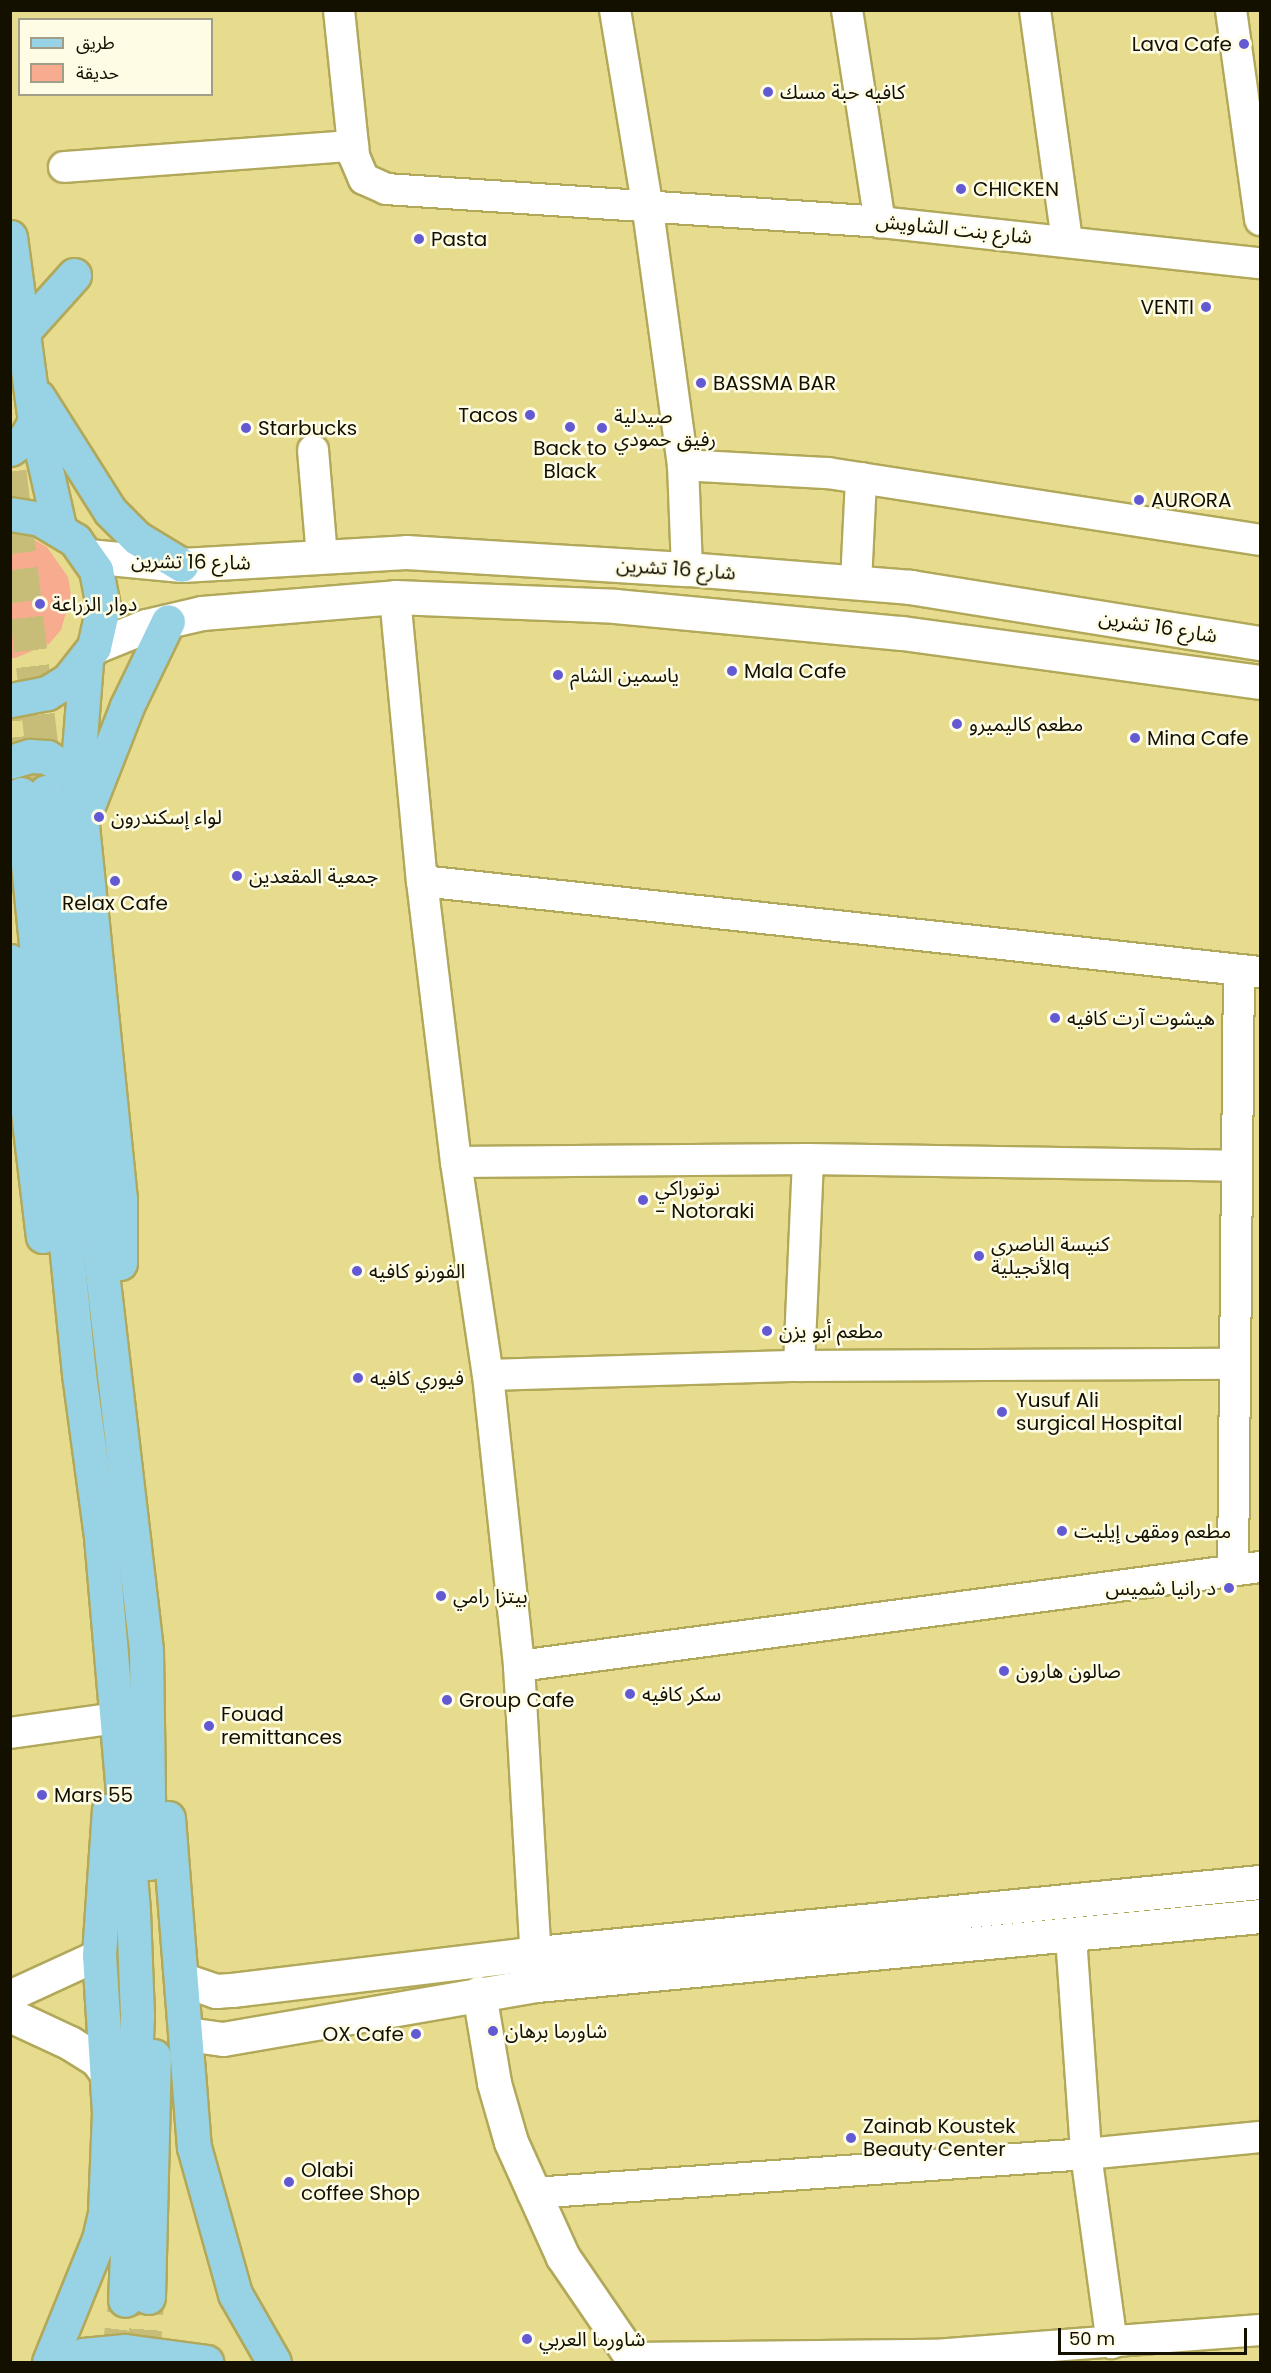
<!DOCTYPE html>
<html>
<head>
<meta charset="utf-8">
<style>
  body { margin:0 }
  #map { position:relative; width:1271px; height:2373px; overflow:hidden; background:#e7dc8d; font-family:Poppins,"Noto Sans Arabic",sans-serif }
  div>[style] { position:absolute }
  .green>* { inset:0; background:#f7ac90 }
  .primary-tunnel>* { height:33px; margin-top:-16.5px; transform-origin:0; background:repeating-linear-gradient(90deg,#c7bd78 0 33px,transparent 0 49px) }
  .roads { filter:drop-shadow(2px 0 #b2a85a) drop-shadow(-2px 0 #b2a85a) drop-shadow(0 2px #b2a85a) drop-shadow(0 -2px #b2a85a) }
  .minor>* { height:30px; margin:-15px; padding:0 15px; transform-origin:15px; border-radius:15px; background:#fff }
  .tertiary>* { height:33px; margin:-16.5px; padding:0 16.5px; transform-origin:16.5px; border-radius:16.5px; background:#fff }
  .secondary>* { height:33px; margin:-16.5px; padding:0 16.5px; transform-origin:16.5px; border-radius:16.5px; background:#fff }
  .primary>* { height:33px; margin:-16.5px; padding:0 16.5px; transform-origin:16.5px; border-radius:16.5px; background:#98d2e5 }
  .dots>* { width:16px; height:16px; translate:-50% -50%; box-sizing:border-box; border:3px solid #fefce5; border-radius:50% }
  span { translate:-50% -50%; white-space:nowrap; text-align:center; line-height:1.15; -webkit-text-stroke:5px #fefce5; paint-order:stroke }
  .poi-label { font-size:20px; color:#131000 }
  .right { translate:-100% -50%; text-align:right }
  .left { translate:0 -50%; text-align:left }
  .street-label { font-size:20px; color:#131000 }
  .frame { position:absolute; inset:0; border:12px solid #131000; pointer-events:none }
  .legend { position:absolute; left:18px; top:18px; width:195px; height:78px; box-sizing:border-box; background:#fefce5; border:2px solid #a09e89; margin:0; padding:8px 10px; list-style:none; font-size:18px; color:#131000 }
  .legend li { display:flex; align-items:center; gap:12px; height:30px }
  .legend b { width:30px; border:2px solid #a09e89 }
  .scale { position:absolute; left:1058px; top:2328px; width:189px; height:27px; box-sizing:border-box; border:3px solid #131000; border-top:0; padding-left:8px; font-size:18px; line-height:21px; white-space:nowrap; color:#131000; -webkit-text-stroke:4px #fefce5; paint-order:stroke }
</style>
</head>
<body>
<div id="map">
  <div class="green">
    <div style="clip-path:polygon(11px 534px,31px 538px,47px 547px,68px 577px,71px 595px,61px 630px,49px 644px,15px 658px,10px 658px)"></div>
  </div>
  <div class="primary-tunnel">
    <div style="left:10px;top:471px;width:315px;rotate:83.4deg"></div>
    <div style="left:10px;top:688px;width:107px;rotate:84.1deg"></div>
    <div style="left:117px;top:2362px;width:63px;rotate:-82.6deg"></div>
    <div style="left:143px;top:2362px;width:65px;rotate:-85.6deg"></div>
  </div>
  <div class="roads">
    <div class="minor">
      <div style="left:339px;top:10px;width:147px;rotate:84.1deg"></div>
      <div style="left:354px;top:156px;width:25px;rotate:67deg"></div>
      <div style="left:364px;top:179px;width:24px;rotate:24deg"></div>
      <div style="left:386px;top:189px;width:495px;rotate:3.8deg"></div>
      <div style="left:880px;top:222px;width:382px;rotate:6.2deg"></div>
      <div style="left:615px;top:10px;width:196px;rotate:80.6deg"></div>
      <div style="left:647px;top:203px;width:264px;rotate:82.2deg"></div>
      <div style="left:683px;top:465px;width:104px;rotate:87.8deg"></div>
      <div style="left:847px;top:10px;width:215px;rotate:81.2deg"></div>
      <div style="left:1035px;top:10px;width:232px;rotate:82.1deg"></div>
      <div style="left:1231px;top:10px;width:212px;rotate:82.1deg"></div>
      <div style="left:64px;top:167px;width:290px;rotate:-4.2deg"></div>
      <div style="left:313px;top:450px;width:108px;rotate:85.2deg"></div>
      <div style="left:683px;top:465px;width:145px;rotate:3.2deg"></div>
      <div style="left:828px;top:473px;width:437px;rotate:8.8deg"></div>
      <div style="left:856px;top:582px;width:104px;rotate:-87.2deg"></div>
      <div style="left:395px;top:597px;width:285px;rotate:84.6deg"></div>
      <div style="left:422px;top:881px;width:283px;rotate:83.1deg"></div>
      <div style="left:456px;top:1162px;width:215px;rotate:81.5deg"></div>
      <div style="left:488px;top:1375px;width:293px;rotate:83.9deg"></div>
      <div style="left:519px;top:1666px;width:311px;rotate:86.7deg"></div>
      <div style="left:422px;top:881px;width:843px;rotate:6.2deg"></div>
      <div style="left:456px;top:1162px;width:352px;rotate:-0.5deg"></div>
      <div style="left:808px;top:1159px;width:429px;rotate:0.9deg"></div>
      <div style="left:799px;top:1366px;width:207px;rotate:-87.5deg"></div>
      <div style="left:488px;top:1375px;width:311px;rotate:-1.7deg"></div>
      <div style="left:799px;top:1366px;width:436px;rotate:-0.3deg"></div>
      <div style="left:1233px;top:1570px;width:600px;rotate:-89.43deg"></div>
      <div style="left:519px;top:1666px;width:748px;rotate:-7.61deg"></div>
      <div style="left:10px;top:1733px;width:108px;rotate:-8deg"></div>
      <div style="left:1071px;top:1937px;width:218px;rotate:86deg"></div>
      <div style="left:1086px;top:2154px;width:191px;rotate:82.2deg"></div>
      <div style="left:10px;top:1996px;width:98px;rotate:-24.7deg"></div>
      <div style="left:533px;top:2193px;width:554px;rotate:-4.03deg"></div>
      <div style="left:1086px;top:2154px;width:175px;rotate:-5.6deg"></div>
      <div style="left:632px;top:2358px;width:303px;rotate:-0.6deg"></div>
      <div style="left:935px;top:2355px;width:326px;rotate:-4.4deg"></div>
    </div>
    <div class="tertiary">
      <div style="left:88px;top:556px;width:94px;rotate:5.5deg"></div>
      <div style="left:182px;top:565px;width:224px;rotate:-3.3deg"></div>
      <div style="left:406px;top:552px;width:282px;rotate:3.5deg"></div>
      <div style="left:687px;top:569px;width:224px;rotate:4.6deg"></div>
      <div style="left:910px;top:587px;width:354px;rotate:9.1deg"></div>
      <div style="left:94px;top:647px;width:56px;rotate:-22deg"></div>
      <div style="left:146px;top:626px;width:57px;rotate:-13.1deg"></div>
      <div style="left:202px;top:613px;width:194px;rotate:-4.7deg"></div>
      <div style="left:395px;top:597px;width:220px;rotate:2.3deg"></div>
      <div style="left:615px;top:606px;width:288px;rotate:5.4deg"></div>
      <div style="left:902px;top:633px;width:361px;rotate:7.8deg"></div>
      <div style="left:184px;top:1980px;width:34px;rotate:19deg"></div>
      <div style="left:216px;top:1991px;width:16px;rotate:-4deg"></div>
      <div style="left:232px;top:1990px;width:307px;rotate:-6.9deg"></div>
      <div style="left:537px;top:1953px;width:726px;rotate:-5.61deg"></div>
      <div style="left:479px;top:1993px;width:91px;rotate:80.5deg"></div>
      <div style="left:494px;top:2083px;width:61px;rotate:73.9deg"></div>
      <div style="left:511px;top:2142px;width:126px;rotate:65.7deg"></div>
      <div style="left:563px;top:2257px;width:127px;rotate:55.6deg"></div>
      <div style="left:187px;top:2034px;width:36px;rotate:8deg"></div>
      <div style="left:223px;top:2039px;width:319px;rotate:-9.8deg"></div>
      <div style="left:537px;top:1985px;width:726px;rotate:-5.45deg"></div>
    </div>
    <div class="secondary">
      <div style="left:10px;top:2015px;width:66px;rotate:25deg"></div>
      <div style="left:70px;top:2043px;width:32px;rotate:32deg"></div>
      <div style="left:97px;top:2060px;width:17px;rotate:54deg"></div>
    </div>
    <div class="primary">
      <div style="left:10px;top:237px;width:186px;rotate:82.3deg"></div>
      <div style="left:35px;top:421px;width:109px;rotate:77.2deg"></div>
      <div style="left:22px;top:333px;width:78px;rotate:-48.1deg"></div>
      <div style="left:38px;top:397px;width:135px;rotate:57.7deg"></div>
      <div style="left:110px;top:511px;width:38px;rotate:45deg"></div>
      <div style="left:137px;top:538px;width:52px;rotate:31deg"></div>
      <div style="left:10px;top:449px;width:18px;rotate:-34deg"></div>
      <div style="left:25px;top:439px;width:21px;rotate:-61deg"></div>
      <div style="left:10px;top:514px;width:30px;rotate:9deg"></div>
      <div style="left:40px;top:519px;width:41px;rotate:31deg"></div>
      <div style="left:75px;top:540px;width:37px;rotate:55deg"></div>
      <div style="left:96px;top:570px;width:38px;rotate:79deg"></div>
      <div style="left:103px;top:607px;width:41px;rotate:102.7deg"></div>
      <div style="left:94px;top:647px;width:42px;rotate:128.2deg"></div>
      <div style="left:68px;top:680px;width:25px;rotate:148deg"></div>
      <div style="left:47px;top:693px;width:38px;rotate:169deg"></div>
      <div style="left:86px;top:662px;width:114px;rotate:94.5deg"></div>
      <div style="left:77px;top:776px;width:424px;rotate:84.2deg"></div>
      <div style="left:120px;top:1198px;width:65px;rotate:90deg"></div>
      <div style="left:10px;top:762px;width:21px;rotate:-17deg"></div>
      <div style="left:30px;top:756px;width:17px;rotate:3deg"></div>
      <div style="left:47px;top:757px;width:36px;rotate:32deg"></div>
      <div style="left:46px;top:792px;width:864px;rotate:83.35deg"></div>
      <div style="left:146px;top:1650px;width:213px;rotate:89.2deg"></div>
      <div style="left:21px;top:794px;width:583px;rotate:84.29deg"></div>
      <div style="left:79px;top:1374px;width:164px;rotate:82.3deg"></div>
      <div style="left:101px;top:1537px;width:375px;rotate:85.1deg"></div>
      <div style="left:133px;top:1911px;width:104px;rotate:87.8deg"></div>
      <div style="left:137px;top:2015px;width:285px;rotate:92.4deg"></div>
      <div style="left:84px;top:816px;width:118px;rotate:-68.6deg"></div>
      <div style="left:127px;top:706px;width:94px;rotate:-64.2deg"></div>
      <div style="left:10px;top:961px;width:277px;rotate:83.2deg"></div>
      <div style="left:168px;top:1818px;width:330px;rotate:85.5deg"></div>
      <div style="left:194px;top:2147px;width:153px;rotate:74.4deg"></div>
      <div style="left:235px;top:2294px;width:78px;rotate:60.2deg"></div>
      <div style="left:148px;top:2297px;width:241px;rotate:-88.6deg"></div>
      <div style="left:49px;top:2362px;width:133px;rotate:-67.9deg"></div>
      <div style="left:99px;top:2239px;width:28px;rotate:-77deg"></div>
      <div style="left:105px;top:2212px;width:99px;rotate:-87.7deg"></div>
      <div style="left:109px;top:2113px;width:158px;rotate:-93.6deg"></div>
      <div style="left:99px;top:1955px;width:145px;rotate:-86.1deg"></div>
      <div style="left:66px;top:2362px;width:18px;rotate:-22deg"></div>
      <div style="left:83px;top:2355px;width:42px;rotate:-5.4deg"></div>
      <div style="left:125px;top:2351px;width:82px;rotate:7.7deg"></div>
    </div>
  </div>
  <div class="dots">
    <div style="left:1244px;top:44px;background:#635ad3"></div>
    <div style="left:768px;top:92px;background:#635ad3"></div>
    <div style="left:961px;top:189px;background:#635ad3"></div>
    <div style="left:419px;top:239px;background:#635ad3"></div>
    <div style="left:1206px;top:307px;background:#635ad3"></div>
    <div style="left:701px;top:383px;background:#635ad3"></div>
    <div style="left:530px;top:415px;background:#635ad3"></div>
    <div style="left:570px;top:427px;background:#635ad3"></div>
    <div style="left:246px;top:428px;background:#635ad3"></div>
    <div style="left:602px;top:428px;background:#635ad3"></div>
    <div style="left:1139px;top:500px;background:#635ad3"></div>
    <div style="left:40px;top:604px;background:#635ad3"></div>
    <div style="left:732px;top:671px;background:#635ad3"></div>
    <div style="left:558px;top:675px;background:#635ad3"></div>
    <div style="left:957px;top:724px;background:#635ad3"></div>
    <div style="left:1135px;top:738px;background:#635ad3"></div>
    <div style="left:99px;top:817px;background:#635ad3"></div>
    <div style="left:237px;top:876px;background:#635ad3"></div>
    <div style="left:115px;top:881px;background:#635ad3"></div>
    <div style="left:1055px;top:1018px;background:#635ad3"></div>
    <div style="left:643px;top:1200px;background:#635ad3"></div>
    <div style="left:979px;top:1256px;background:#635ad3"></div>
    <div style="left:357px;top:1271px;background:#635ad3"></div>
    <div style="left:767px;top:1331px;background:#635ad3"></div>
    <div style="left:358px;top:1378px;background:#635ad3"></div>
    <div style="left:1002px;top:1412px;background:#635ad3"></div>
    <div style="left:1062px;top:1531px;background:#635ad3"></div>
    <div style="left:1229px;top:1588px;background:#635ad3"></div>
    <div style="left:441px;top:1596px;background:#635ad3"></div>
    <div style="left:1004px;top:1671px;background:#635ad3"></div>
    <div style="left:630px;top:1694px;background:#635ad3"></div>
    <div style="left:447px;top:1700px;background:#635ad3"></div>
    <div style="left:209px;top:1726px;background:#635ad3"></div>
    <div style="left:42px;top:1795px;background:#635ad3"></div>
    <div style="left:493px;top:2031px;background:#635ad3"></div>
    <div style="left:416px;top:2034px;background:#635ad3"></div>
    <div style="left:851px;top:2138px;background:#635ad3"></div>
    <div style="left:289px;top:2182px;background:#635ad3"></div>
    <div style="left:527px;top:2339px;background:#635ad3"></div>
  </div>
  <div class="poi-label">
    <span class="right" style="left:1232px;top:44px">Lava Cafe</span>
    <span class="left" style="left:780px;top:92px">كافيه حبة مسك</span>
    <span class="left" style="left:973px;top:189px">CHICKEN</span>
    <span class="left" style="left:431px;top:239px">Pasta</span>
    <span class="right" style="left:1194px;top:307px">VENTI</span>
    <span class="left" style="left:713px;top:383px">BASSMA BAR</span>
    <span class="right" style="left:518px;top:415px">Tacos</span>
    <span class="left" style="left:614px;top:428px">صيدلية<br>رفيق حمودي</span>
    <span class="left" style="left:258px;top:428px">Starbucks</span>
    <span style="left:570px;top:460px">Back to<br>Black</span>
    <span class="left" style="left:1151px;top:500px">AURORA</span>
    <span class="left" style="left:52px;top:604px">دوار الزراعة</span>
    <span class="left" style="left:744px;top:671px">Mala Cafe</span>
    <span class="left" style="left:570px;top:675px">ياسمين الشام</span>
    <span class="left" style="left:969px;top:724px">مطعم كاليميرو</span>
    <span class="left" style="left:1147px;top:738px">Mina Cafe</span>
    <span class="left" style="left:111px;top:817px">لواء إسكندرون</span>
    <span class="left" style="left:249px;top:876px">جمعية المقعدين</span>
    <span style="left:115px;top:903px">Relax Cafe</span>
    <span class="left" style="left:1067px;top:1018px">هيشوت آرت كافيه</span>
    <span class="left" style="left:655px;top:1200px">نوتوراكي<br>- Notoraki</span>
    <span class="left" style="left:991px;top:1256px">كنيسة الناصري<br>الأنجيليةq</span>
    <span class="left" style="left:369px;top:1271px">الفورنو كافيه</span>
    <span class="left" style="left:779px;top:1331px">مطعم أبو يزن</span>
    <span class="left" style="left:370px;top:1378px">فيوري كافيه</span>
    <span class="left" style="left:1016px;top:1412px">Yusuf Ali<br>surgical Hospital</span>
    <span class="left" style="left:1074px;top:1531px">مطعم ومقهى إيليت</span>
    <span class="right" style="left:1216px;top:1588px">د رانيا شميس</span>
    <span class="left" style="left:453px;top:1596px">بيتزا رامي</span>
    <span class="left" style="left:1016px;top:1671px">صالون هارون</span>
    <span class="left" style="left:642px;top:1694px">سكر كافيه</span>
    <span class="left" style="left:459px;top:1700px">Group Cafe</span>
    <span class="left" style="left:221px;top:1726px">Fouad<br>remittances</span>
    <span class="left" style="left:54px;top:1795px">Mars 55</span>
    <span class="left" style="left:505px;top:2031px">شاورما برهان</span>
    <span class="right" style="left:404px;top:2034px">OX Cafe</span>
    <span class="left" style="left:863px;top:2138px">Zainab Koustek<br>Beauty Center</span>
    <span class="left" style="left:301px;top:2182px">Olabi<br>coffee Shop</span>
    <span class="left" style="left:539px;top:2339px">شاورما العربي</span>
  </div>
  <div class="street-label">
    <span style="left:954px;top:229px;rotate:6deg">شارع بنت الشاويش</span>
    <span style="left:191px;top:562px;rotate:1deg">شارع 16 تشرين</span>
    <span style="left:676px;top:569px;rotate:4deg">شارع 16 تشرين</span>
    <span style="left:1158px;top:627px;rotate:9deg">شارع 16 تشرين</span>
  </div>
  <div class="frame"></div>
  <ul class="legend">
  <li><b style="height:8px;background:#98d2e5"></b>طريق</li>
  <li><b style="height:16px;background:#f7ac90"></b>حديقة</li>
  </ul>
  <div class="scale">50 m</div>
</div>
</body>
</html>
